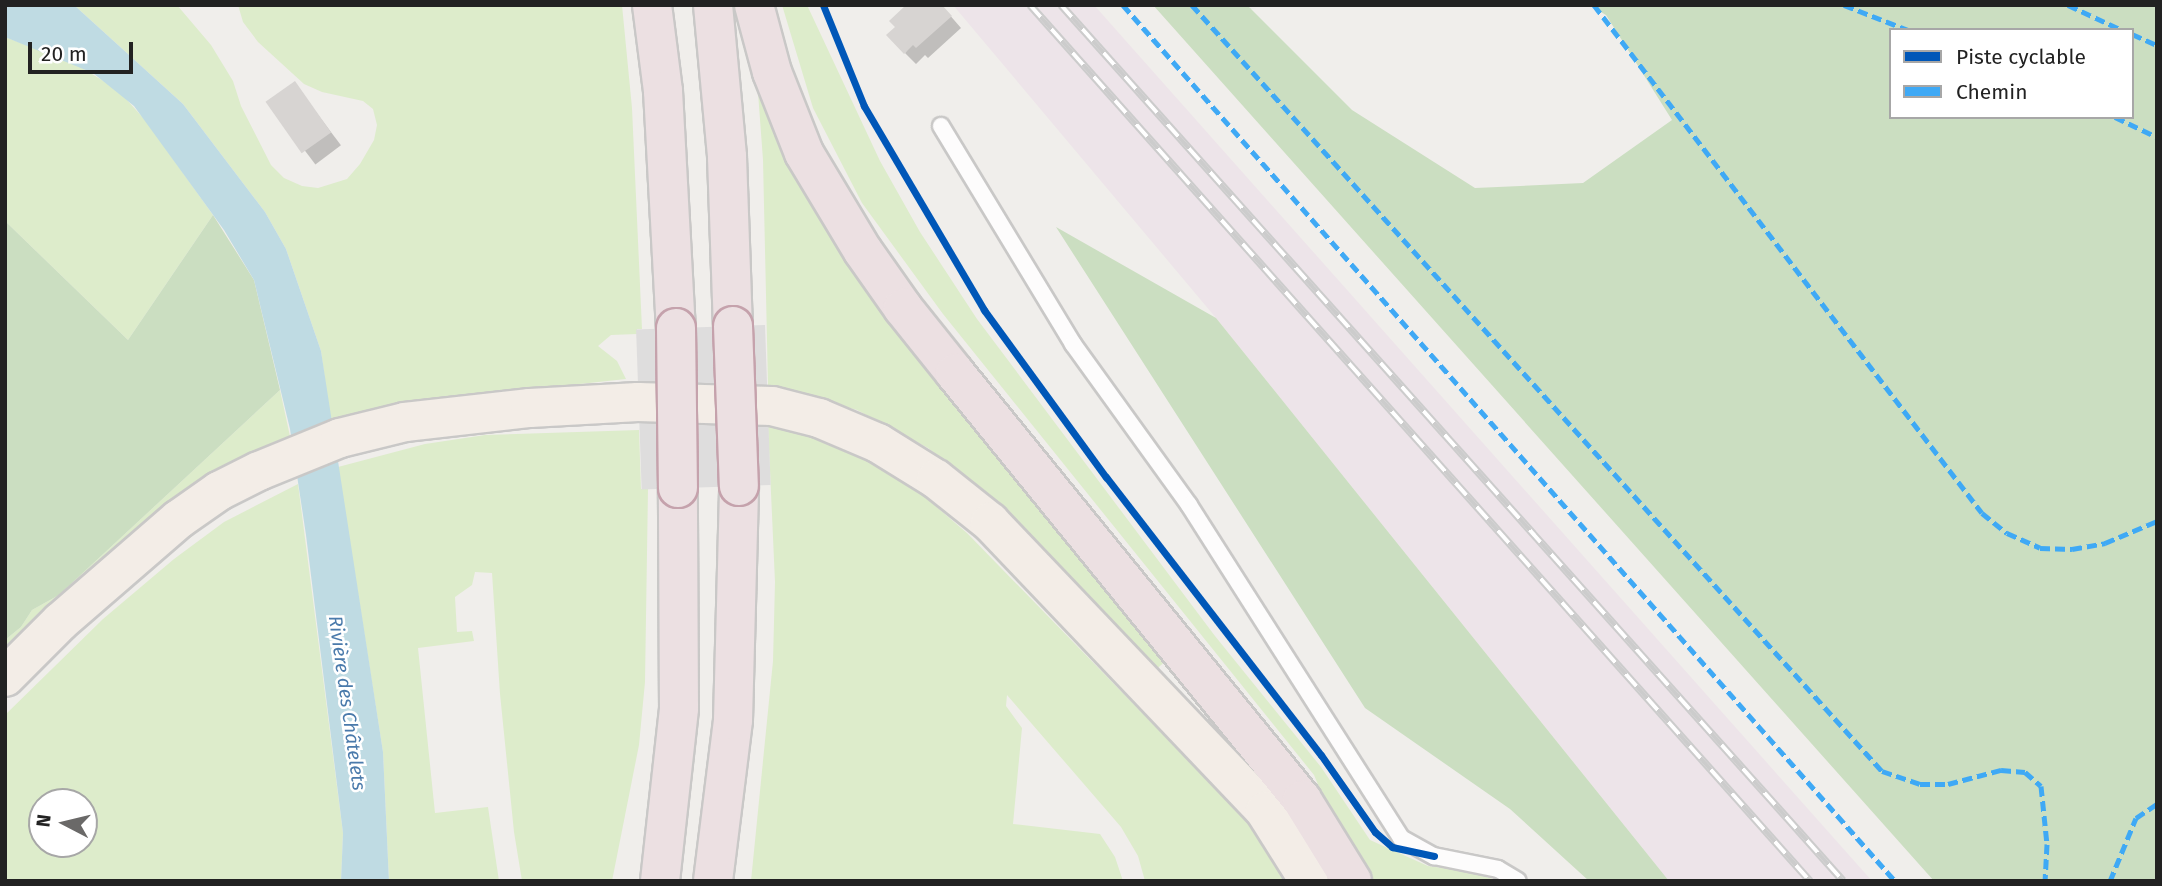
<!DOCTYPE html>
<html>
<head>
<meta charset="utf-8">
<style>
  body { margin:0 }
  #map { position:relative; width:2162px; height:886px; overflow:hidden; background:#f0eeeb; font-family:"Fira Sans",sans-serif }
  div>[style] { position:absolute }
  .industrial>* { inset:0; background:#ede4e9 }
  .grass>* { inset:0; background:#ddeccb }
  .forest>* { inset:0; background:#cbdec1 }
  .water>* { inset:0; background:#bfdbe3 }
  .pier>* { inset:0; background:#dedddd; transform-origin:0 0 }
  .shadow>* { inset:0; background:#0003; transform-origin:0 0 }
  .building>* { inset:0; background:#d7d4d2; transform-origin:0 0 }
  .roads { filter:drop-shadow(2px 0 #c9c8c7) drop-shadow(-2px 0 #c9c8c7) drop-shadow(0 2px #c9c8c7) drop-shadow(0 -2px #c9c8c7) }
  .lane>* { height:16px; margin:-8px; padding:0 8px; transform-origin:8px; border-radius:8px; background:#fdfcfc }
  .primary>* { height:38px; margin:-19px; padding:0 19px; transform-origin:19px; border-radius:19px; background:#f3ede7 }
  .highway>* { height:38px; margin:-19px; padding:0 19px; transform-origin:19px; border-radius:19px; background:#ece0e2 }
  .rail>* { height:8px; margin-top:-4px; transform-origin:0; background:repeating-linear-gradient(90deg,#fff 0 16px,#ccc 0 32px); box-sizing:border-box; border-block:2px solid #ccc }
  .bridges { filter:drop-shadow(2px 0 #c5a2ac) drop-shadow(-2px 0 #c5a2ac) drop-shadow(0 2px #c5a2ac) drop-shadow(0 -2px #c5a2ac) }
  .highway-bridge>* { height:38px; margin:-19px; padding:0 19px; transform-origin:19px; border-radius:19px; background:#ece0e2 }
  .quiet>* { height:5px; margin-top:-2.5px; transform-origin:0; background:repeating-linear-gradient(90deg,#3fa9f5 0 10px,transparent 0 15px) }
  .cycleway>* { height:7px; margin:-3.5px; padding:0 3.5px; transform-origin:3.5px; border-radius:3.5px; background:#0057b8 }
  span { translate:-50% -50%; white-space:nowrap; text-align:center; line-height:1.15; -webkit-text-stroke:5px #fff; paint-order:stroke }
  .water-label { font-size:19px; color:#4a7aab; font-style:italic }
  .frame { position:absolute; inset:0; border:7px solid #222; pointer-events:none }
  .legend { position:absolute; left:1889px; top:28px; width:245px; height:91px; box-sizing:border-box; background:#fff; border:2px solid #a7a7a7; margin:0; padding:9px 12px; list-style:none; font-size:21px; color:#222 }
  .legend li { display:flex; align-items:center; gap:14px; height:35px }
  .legend b { width:35px; border:2px solid #a7a7a7 }
  .north { position:absolute; left:28px; top:788px; width:70px; height:70px; box-sizing:border-box; background:#fff; border:2px solid #a7a7a7; border-radius:50%; rotate:277deg; font-size:19px; font-weight:700; line-height:28px; text-align:center; color:#222 }
  .north::after { content:''; display:block; margin:auto; width:24px; height:32px; background:#6a6968; clip-path:polygon(50% 0,100% 100%,50% 72%,0 100%) }
  .scale { position:absolute; left:28px; top:42px; width:105px; height:32px; box-sizing:border-box; border:4px solid #222; border-top:0; padding-left:9px; font-size:21px; line-height:24px; white-space:nowrap; color:#222; -webkit-text-stroke:5px #fff; paint-order:stroke }
</style>
</head>
<body>
<div id="map">
  <div class="industrial">
    <div style="clip-path:polygon(953px 5px,1094px 5px,1872px 881px,1669px 881px,1216px 318px)"></div>
  </div>
  <div class="grass">
    <div style="clip-path:polygon(74px 5px,177px 5px,211px 45px,233px 81px,241px 106px,271px 165px,284px 178px,302px 186px,318px 188px,347px 179px,360px 164px,374px 140px,377px 125px,373px 109px,363px 101px,322px 92px,304px 84px,258px 42px,243px 22px,238px 5px,622px 5px,632px 108px,642px 329px,637px 329px,637px 334px,611px 335px,598px 346px,617px 361px,626px 379px,497px 393px,331px 425px,321px 351px,286px 249px,265px 212px,183px 104px)"></div>
    <div style="clip-path:polygon(782px 5px,807px 5px,880px 161px,920px 232px,977px 319px,1215px 636px,1321px 767px,1370px 840px,1428px 866px,1465px 871px,1500px 881px,1370px 881px,1335px 825px,1314px 775px,943px 314px,862px 203px,813px 108px)"></div>
    <div style="clip-path:polygon(5px 37px,74px 63px,118px 90px,146px 121px,213px 215px,128px 340px,5px 221px)"></div>
    <div style="clip-path:polygon(757px 79px,1169px 658px,1152px 673px,1025px 533px,972px 483px,928px 448px,857px 410px,768px 385px,763px 160px)"></div>
    <div style="clip-path:polygon(280px 390px,291px 441px,5px 662px,5px 640px,21px 627px,32px 610px,59px 595px)"></div>
    <div style="clip-path:polygon(768px 426px,816px 438px,868px 461px,926px 498px,967px 533px,1260px 834px,1292px 881px,1145px 881px,1138px 856px,1121px 827px,1007px 695px,1006px 706px,1022px 728px,1013px 824px,1100px 834px,1115px 857px,1123px 881px,751px 881px,773px 661px,775px 582px)"></div>
    <div style="clip-path:polygon(639px 430px,641px 489px,648px 489px,645px 682px,639px 745px,612px 881px,522px 881px,514px 832px,500px 694px,492px 573px,475px 572px,472px 585px,455px 597px,457px 632px,472px 631px,474px 641px,418px 648px,435px 813px,488px 807px,499px 881px,389px 881px,383px 752px,338px 467px,425px 444px,485px 435px)"></div>
    <div style="clip-path:polygon(evenodd,298px 484px,343px 833px,341px 881px,5px 881px,5px 715px,103px 619px,174px 559px,224px 522px,298px 484px,42px 802px,84px 802px,84px 844px,42px 844px,42px 802px)"></div>
  </div>
  <div class="forest">
    <div style="clip-path:polygon(evenodd,1153px 5px,1247px 5px,1352px 110px,1475px 188px,1583px 183px,1672px 120px,1606px 15px,1589px 5px,2157px 5px,2157px 881px,1934px 881px,1153px 5px,1891px 30px,2132px 30px,2132px 117px,1891px 117px,1891px 30px)"></div>
    <div style="clip-path:polygon(213px 215px,254px 280px,280px 390px,59px 595px,32px 610px,21px 627px,5px 640px,5px 221px,128px 340px)"></div>
    <div style="clip-path:polygon(1056px 227px,1216px 318px,1669px 881px,1589px 881px,1510px 809px,1365px 708px)"></div>
  </div>
  <div class="water">
    <div style="clip-path:polygon(5px 5px,74px 5px,183px 104px,265px 212px,286px 249px,321px 351px,383px 752px,389px 881px,341px 881px,343px 833px,306px 535px,290px 429px,254px 280px,224px 230px,134px 106px,93px 73px,5px 37px)"></div>
  </div>
  <div class="pier">
    <div style="left:765px;top:325px;width:160px;height:129px;rotate:88deg"></div>
  </div>
  <div class="shadow">
    <div style="clip-path:polygon(941px 5px,961px 28px,928px 58px,925px 55px,916px 64px,905px 53px)"></div>
    <div style="left:294px;top:83px;width:78px;height:32px;rotate:53deg"></div>
  </div>
  <div class="building">
    <div style="clip-path:polygon(906px 5px,942px 5px,952px 16px,916px 48px,913px 45px,904px 54px,886px 35px,895px 27px,889px 21px)"></div>
    <div style="left:295px;top:81px;width:63px;height:36px;rotate:55deg"></div>
  </div>
  <div class="roads">
    <div class="lane">
      <div style="left:941px;top:126px;width:255px;rotate:58.8deg"></div>
      <div style="left:1073px;top:344px;width:198px;rotate:54.2deg"></div>
      <div style="left:1189px;top:505px;width:395px;rotate:57.5deg"></div>
      <div style="left:1401px;top:838px;width:38px;rotate:29deg"></div>
      <div style="left:1434px;top:856px;width:65px;rotate:11.5deg"></div>
      <div style="left:1498px;top:869px;width:23px;rotate:31deg"></div>
    </div>
    <div class="primary">
      <div style="left:5px;top:677px;width:78px;rotate:-45deg"></div>
      <div style="left:60px;top:622px;width:157px;rotate:-40.9deg"></div>
      <div style="left:179px;top:519px;width:49px;rotate:-35deg"></div>
      <div style="left:219px;top:491px;width:45px;rotate:-26.6deg"></div>
      <div style="left:259px;top:471px;width:87px;rotate:-22.2deg"></div>
      <div style="left:340px;top:438px;width:67px;rotate:-13.8deg"></div>
      <div style="left:405px;top:422px;width:126px;rotate:-6.4deg"></div>
      <div style="left:530px;top:408px;width:108px;rotate:-3.2deg"></div>
      <div style="left:638px;top:402px;width:134px;rotate:1.7deg"></div>
      <div style="left:772px;top:406px;width:49px;rotate:14.3deg"></div>
      <div style="left:819px;top:418px;width:64px;rotate:23deg"></div>
      <div style="left:878px;top:443px;width:68px;rotate:31.8deg"></div>
      <div style="left:936px;top:479px;width:69px;rotate:38.5deg"></div>
      <div style="left:990px;top:522px;width:399px;rotate:46.4deg"></div>
      <div style="left:1265px;top:811px;width:83px;rotate:57.8deg"></div>
    </div>
    <div class="highway">
      <div style="left:652px;top:5px;width:87px;rotate:82.7deg"></div>
      <div style="left:663px;top:91px;width:237px;rotate:86.9deg"></div>
      <div style="left:713px;top:5px;width:153px;rotate:84.7deg"></div>
      <div style="left:727px;top:157px;width:169px;rotate:88deg"></div>
      <div style="left:754px;top:5px;width:69px;rotate:75deg"></div>
      <div style="left:772px;top:72px;width:87px;rotate:68.4deg"></div>
      <div style="left:804px;top:153px;width:114px;rotate:59deg"></div>
      <div style="left:863px;top:251px;width:70px;rotate:54.9deg"></div>
      <div style="left:903px;top:308px;width:83px;rotate:51.3deg"></div>
      <div style="left:955px;top:373px;width:550px;rotate:50.9deg"></div>
      <div style="left:1302px;top:800px;width:95px;rotate:58.3deg"></div>
      <div style="left:660px;top:881px;width:174px;rotate:-83.7deg"></div>
      <div style="left:679px;top:708px;width:220px;rotate:-90.3deg"></div>
      <div style="left:713px;top:881px;width:162px;rotate:-82.9deg"></div>
      <div style="left:733px;top:720px;width:234px;rotate:-88.5deg"></div>
    </div>
  </div>
  <div class="rail">
    <div style="left:1030px;top:5px;width:1173px;rotate:48.32deg"></div>
    <div style="left:1061px;top:5px;width:1174px;rotate:48.24deg"></div>
  </div>
  <div class="bridges">
    <div class="highway-bridge">
      <div style="left:733px;top:326px;width:160px;rotate:87.9deg"></div>
      <div style="left:676px;top:328px;width:160px;rotate:89.3deg"></div>
    </div>
  </div>
  <div class="quiet">
    <div style="left:1123px;top:5px;width:1168px;rotate:48.61deg"></div>
    <div style="left:1192px;top:5px;width:1031px;rotate:47.99deg"></div>
    <div style="left:1882px;top:771px;width:40px;rotate:18.9deg"></div>
    <div style="left:1920px;top:784px;width:28px"></div>
    <div style="left:1948px;top:784px;width:55px;rotate:-14.8deg"></div>
    <div style="left:2001px;top:770px;width:24px;rotate:5deg"></div>
    <div style="left:2025px;top:772px;width:21px;rotate:41deg"></div>
    <div style="left:2041px;top:786px;width:58px;rotate:84.1deg"></div>
    <div style="left:2047px;top:844px;width:37px;rotate:93deg"></div>
    <div style="left:1594px;top:5px;width:639px;rotate:52.63deg"></div>
    <div style="left:1982px;top:513px;width:32px;rotate:39deg"></div>
    <div style="left:2007px;top:533px;width:36px;rotate:24deg"></div>
    <div style="left:2040px;top:548px;width:32px;rotate:2deg"></div>
    <div style="left:2072px;top:549px;width:34px;rotate:-10deg"></div>
    <div style="left:2105px;top:543px;width:56px;rotate:-22.9deg"></div>
    <div style="left:1844px;top:5px;width:69px;rotate:21.3deg"></div>
    <div style="left:2068px;top:5px;width:60px;rotate:24.8deg"></div>
    <div style="left:2132px;top:34px;width:27px;rotate:24deg"></div>
    <div style="left:2115px;top:117px;width:47px;rotate:25.5deg"></div>
    <div style="left:2110px;top:881px;width:68px;rotate:-67.6deg"></div>
    <div style="left:2136px;top:818px;width:25px;rotate:-34deg"></div>
  </div>
  <div class="cycleway">
    <div style="left:823px;top:5px;width:109px;rotate:67.9deg"></div>
    <div style="left:864px;top:106px;width:237px;rotate:59.5deg"></div>
    <div style="left:984px;top:310px;width:207px;rotate:53.9deg"></div>
    <div style="left:1106px;top:477px;width:351px;rotate:52.3deg"></div>
    <div style="left:1321px;top:755px;width:94px;rotate:55deg"></div>
    <div style="left:1375px;top:832px;width:23px;rotate:41deg"></div>
    <div style="left:1392px;top:847px;width:43px;rotate:12.1deg"></div>
  </div>
  <div class="water-label">
    <span style="left:347px;top:703px;rotate:82deg">Rivière des Châtelets</span>
  </div>
  <div class="frame"></div>
  <ul class="legend">
  <li><b style="height:9px;background:#0057b8"></b>Piste cyclable</li>
  <li><b style="height:9px;background:#3fa9f5"></b>Chemin</li>
  </ul>
  <div class="north">N</div>
  <div class="scale">20 m</div>
</div>
</body>
</html>
